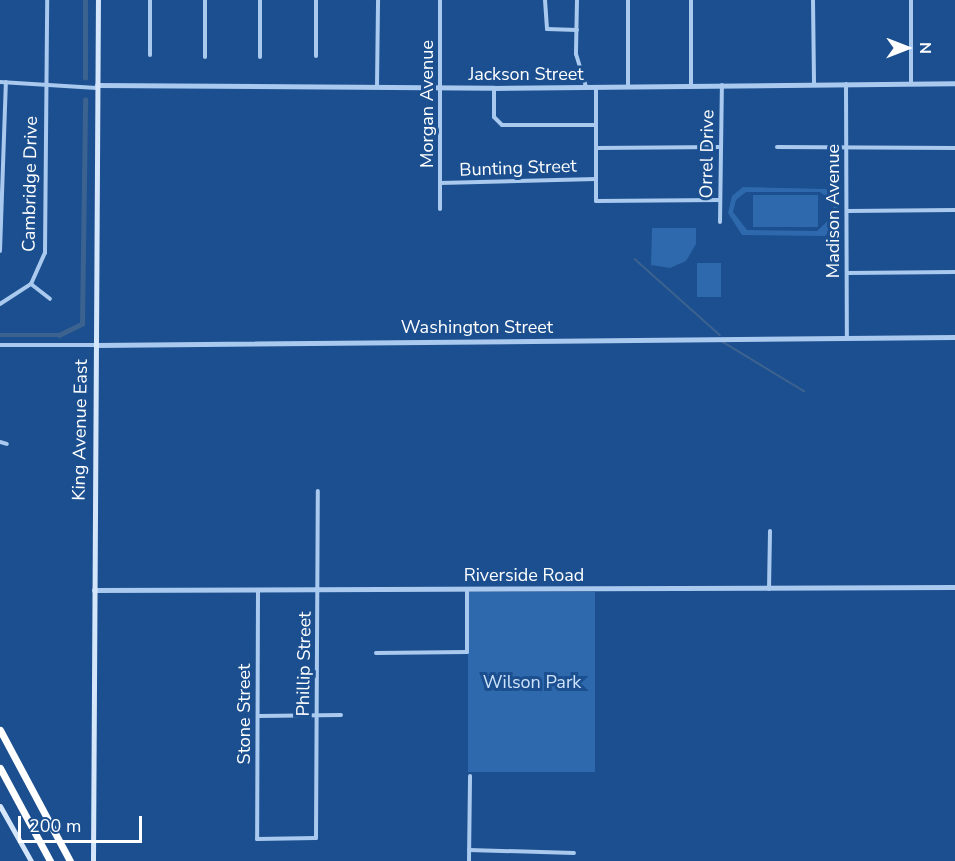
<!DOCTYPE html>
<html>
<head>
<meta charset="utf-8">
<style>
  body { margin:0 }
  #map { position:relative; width:955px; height:861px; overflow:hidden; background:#1b4f8f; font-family:"Nunito Sans",sans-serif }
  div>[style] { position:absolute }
  .green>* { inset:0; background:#2e69ad; transform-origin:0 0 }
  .stream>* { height:1.5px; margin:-0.75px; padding:0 0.75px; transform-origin:0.75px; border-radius:0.75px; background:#3c6290 }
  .canal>* { height:4.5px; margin:-2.25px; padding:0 2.25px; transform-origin:2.25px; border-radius:2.25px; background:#3c6290 }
  .minor>* { height:4px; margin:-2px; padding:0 2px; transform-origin:2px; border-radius:2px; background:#a9c9ee }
  .tertiary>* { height:4.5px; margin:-2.25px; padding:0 2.25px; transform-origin:2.25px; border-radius:2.25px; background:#a9c9ee }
  .secondary>* { height:5px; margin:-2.5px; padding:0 2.5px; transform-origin:2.5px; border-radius:2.5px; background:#d6e6fa }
  .motorway>* { height:7px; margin:-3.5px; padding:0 3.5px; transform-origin:3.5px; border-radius:3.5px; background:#fff }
  span { translate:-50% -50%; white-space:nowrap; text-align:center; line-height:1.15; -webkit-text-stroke:6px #1b4f8f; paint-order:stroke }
  .street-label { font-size:18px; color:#fff }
  .park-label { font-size:18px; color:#cfe3fa }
  .north { position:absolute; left:877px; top:18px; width:60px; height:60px; -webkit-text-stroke:4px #1b4f8f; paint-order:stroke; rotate:90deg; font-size:16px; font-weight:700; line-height:24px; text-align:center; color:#fff }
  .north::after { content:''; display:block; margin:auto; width:21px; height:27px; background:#fff; clip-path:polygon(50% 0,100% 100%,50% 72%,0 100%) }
  .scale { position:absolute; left:18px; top:816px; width:124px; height:27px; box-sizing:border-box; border:3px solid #fff; border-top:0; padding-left:8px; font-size:18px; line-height:21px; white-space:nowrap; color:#fff; -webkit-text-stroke:4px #1b4f8f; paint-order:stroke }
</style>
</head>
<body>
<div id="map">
  <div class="green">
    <div style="clip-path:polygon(evenodd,743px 187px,826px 189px,837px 202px,836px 224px,825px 236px,742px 235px,728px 213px,732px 196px,743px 187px,746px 192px,820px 192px,831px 200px,834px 215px,817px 231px,747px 230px,733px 212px,736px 200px,746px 192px)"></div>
    <div style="left:753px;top:195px;width:65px;height:32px"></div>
    <div style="clip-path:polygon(652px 228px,696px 228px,696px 244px,686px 261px,670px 268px,651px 265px)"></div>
    <div style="left:697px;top:263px;width:24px;height:34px"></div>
    <div style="left:468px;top:592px;width:127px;height:180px"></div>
  </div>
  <div class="stream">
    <div style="left:635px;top:259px;width:114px;rotate:41.8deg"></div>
    <div style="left:723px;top:342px;width:95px;rotate:31.2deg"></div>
  </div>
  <div class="canal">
    <div style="left:85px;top:78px;width:78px;rotate:-90deg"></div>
    <div style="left:0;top:335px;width:59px"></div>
    <div style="left:59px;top:335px;width:25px;rotate:-26deg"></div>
    <div style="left:82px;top:324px;width:224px;rotate:-89.2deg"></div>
  </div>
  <div class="minor">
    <div style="left:260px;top:0;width:57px;rotate:90deg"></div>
    <div style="left:316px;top:0;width:56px;rotate:90deg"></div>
    <div style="left:545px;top:0;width:29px;rotate:86deg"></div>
    <div style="left:547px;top:29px;width:30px;rotate:2deg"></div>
    <div style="left:577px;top:0;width:54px;rotate:91.1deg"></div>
    <div style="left:576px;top:54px;width:34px;rotate:73deg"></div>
    <div style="left:813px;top:0;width:85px;rotate:89.3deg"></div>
    <div style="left:911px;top:0;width:84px;rotate:90deg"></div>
    <div style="left:150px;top:55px;width:55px;rotate:-90deg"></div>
    <div style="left:205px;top:57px;width:57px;rotate:-90deg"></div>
    <div style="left:0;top:82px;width:97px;rotate:3.5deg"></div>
    <div style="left:846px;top:84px;width:253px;rotate:89.8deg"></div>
    <div style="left:377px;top:86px;width:86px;rotate:-89.3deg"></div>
    <div style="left:691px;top:86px;width:86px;rotate:-90deg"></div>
    <div style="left:628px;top:87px;width:87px;rotate:-90deg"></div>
    <div style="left:494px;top:88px;width:29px;rotate:90deg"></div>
    <div style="left:494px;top:117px;width:11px;rotate:45deg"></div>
    <div style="left:502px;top:125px;width:94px"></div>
    <div style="left:596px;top:88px;width:113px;rotate:90deg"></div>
    <div style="left:596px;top:201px;width:124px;rotate:-0.5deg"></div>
    <div style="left:777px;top:147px;width:178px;rotate:0.3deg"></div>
    <div style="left:596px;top:148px;width:125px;rotate:-0.5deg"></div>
    <div style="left:440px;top:183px;width:156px;rotate:-1.5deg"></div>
    <div style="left:440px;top:209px;width:209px;rotate:-90deg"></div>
    <div style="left:847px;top:211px;width:108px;rotate:-0.5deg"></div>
    <div style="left:720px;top:222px;width:137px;rotate:-89.2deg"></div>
    <div style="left:0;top:251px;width:169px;rotate:-88deg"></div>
    <div style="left:847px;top:273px;width:108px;rotate:-0.5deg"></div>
    <div style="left:31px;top:284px;width:24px;rotate:38deg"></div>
    <div style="left:0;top:304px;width:37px;rotate:-33deg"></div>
    <div style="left:31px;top:284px;width:34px;rotate:-66deg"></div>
    <div style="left:45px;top:253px;width:253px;rotate:-89.5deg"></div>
    <div style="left:0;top:345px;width:96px"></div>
    <div style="left:0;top:442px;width:7px;rotate:16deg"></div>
    <div style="left:769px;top:589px;width:58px;rotate:-89deg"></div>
    <div style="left:258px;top:590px;width:249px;rotate:90.2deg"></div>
    <div style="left:257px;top:839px;width:59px;rotate:-1deg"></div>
    <div style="left:316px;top:838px;width:347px;rotate:-89.7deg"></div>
    <div style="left:376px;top:653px;width:91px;rotate:-0.6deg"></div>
    <div style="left:467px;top:652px;width:63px;rotate:-90deg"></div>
    <div style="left:258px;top:716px;width:83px;rotate:-0.7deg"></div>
    <div style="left:469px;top:850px;width:105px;rotate:1.6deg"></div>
    <div style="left:469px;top:861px;width:85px;rotate:-89.3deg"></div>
  </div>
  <div class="tertiary">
    <div style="left:97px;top:85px;width:397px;rotate:0.4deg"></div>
    <div style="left:494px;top:88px;width:461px;rotate:-0.6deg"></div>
    <div style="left:96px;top:345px;width:859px;rotate:-0.53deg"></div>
    <div style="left:94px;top:590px;width:861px;rotate:-0.2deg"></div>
  </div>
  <div class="secondary">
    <div style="left:0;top:806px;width:63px;rotate:60.6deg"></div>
    <div style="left:93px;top:861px;width:861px;rotate:-89.67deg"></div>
  </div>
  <div class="motorway">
    <div style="left:0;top:730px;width:149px;rotate:61.9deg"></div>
    <div style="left:0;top:768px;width:106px;rotate:61.7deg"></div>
  </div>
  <div class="street-label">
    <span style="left:526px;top:74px">Jackson Street</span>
    <span style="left:427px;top:104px;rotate:-90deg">Morgan Avenue</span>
    <span style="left:707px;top:154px;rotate:-89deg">Orrel Drive</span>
    <span style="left:518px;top:168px;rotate:-2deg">Bunting Street</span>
    <span style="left:30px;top:184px;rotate:-89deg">Cambridge Drive</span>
    <span style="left:833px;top:211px;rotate:-90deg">Madison Avenue</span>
    <span style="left:477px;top:327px">Washington Street</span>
    <span style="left:80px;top:430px;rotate:-89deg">King Avenue East</span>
    <span style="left:524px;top:575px">Riverside Road</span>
    <span style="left:304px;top:664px;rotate:-89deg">Phillip Street</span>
    <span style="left:244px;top:714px;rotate:-90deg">Stone Street</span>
  </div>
  <div class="park-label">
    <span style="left:532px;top:682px">Wilson Park</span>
  </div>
  <div class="north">N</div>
  <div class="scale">200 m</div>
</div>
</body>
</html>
